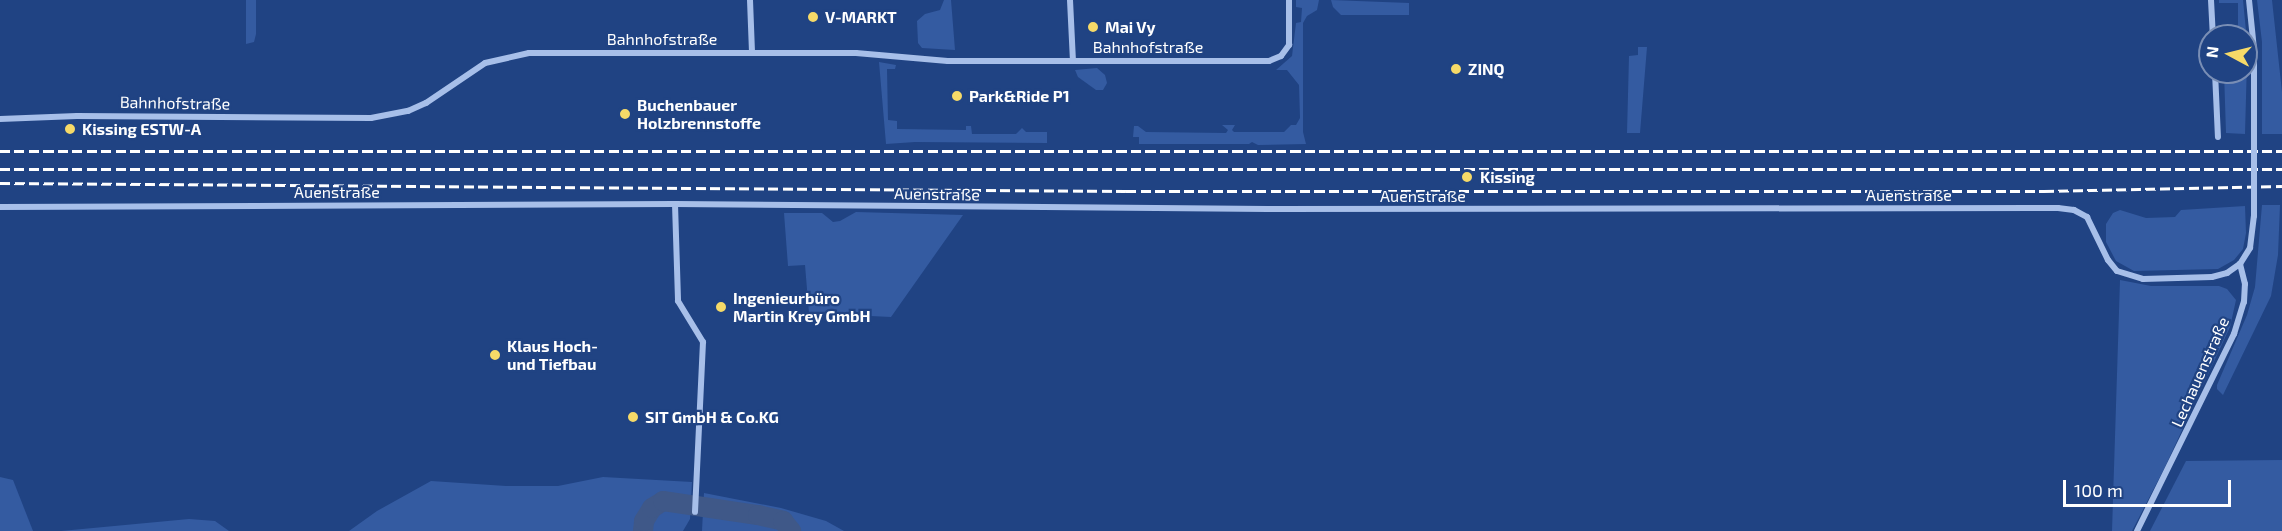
<!DOCTYPE html>
<html>
<head>
<meta charset="utf-8">
<style>
  body { margin:0 }
  #map { position:relative; width:2282px; height:531px; overflow:hidden; background:#204383; font-family:"Exo 2",sans-serif }
  div>[style] { position:absolute }
  .green>* { inset:0; background:#345ba1 }
  .river>* { height:20px; margin:-10px; padding:0 10px; transform-origin:10px; border-radius:10px; background:#3f5888 }
  .minor>* { height:6px; margin:-3px; padding:0 3px; transform-origin:3px; border-radius:3px; background:#a7bfe9 }
  .rail>* { height:3px; margin-top:-1.5px; transform-origin:0; background:repeating-linear-gradient(90deg,#fff 0 10px,transparent 0 14.5px) }
  .minor-bridge>* { height:6px; margin:-3px; padding:0 3px; transform-origin:3px; border-radius:3px; background:#a7bfe9 }
  .dots>* { width:16px; height:16px; translate:-50% -50%; box-sizing:border-box; border:3px solid #204383; border-radius:50% }
  span { translate:-50% -50%; white-space:nowrap; text-align:center; line-height:1.15; -webkit-text-stroke:4.5px #204383; paint-order:stroke }
  .poi-label { font-size:16px; color:#fff; font-weight:700 }
  .left { translate:0 -50%; text-align:left }
  .street-label { font-size:16px; color:#fff }
  .north { position:absolute; left:2198px; top:24px; width:60px; height:60px; box-sizing:border-box; background:#204383; border:2px solid #798eb5; border-radius:50%; rotate:277deg; font-size:16px; font-weight:700; line-height:24px; text-align:center; color:#fff }
  .north::after { content:''; display:block; margin:auto; width:21px; height:27px; background:#f6da68; clip-path:polygon(50% 0,100% 100%,50% 72%,0 100%) }
  .scale { position:absolute; left:2063px; top:480px; width:168px; height:27px; box-sizing:border-box; border:3px solid #fff; border-top:0; padding-left:8px; font-size:18px; line-height:21px; white-space:nowrap; color:#fff; -webkit-text-stroke:4px #204383; paint-order:stroke }
</style>
</head>
<body>
<div id="map">
  <div class="green">
    <div style="clip-path:polygon(246px 0,256px 0,256px 34px,254px 42px,246px 44px)"></div>
    <div style="clip-path:polygon(944px 0,951px 0,955px 50px,922px 48px,918px 43px,917px 21px,925px 14px,940px 10px)"></div>
    <div style="clip-path:polygon(1296px 0,1319px 0,1317px 10px,1307px 16px,1303px 23px,1303px 132px,1306px 144px,1258px 145px,1252px 142px,1249px 144px,1139px 144px,1139px 137px,1133px 137px,1134px 126px,1138px 126px,1146px 132px,1226px 133px,1228px 130px,1222px 125px,1235px 125px,1232px 130px,1234px 132px,1284px 132px,1291px 125px,1296px 125px,1300px 118px,1299px 85px,1287px 70px,1276px 70px,1292px 56px,1296px 23px,1301px 22px,1302px 8px,1296px 7px)"></div>
    <div style="clip-path:polygon(1331px 0,1409px 3px,1409px 15px,1341px 15px,1333px 7px)"></div>
    <div style="clip-path:polygon(2219px 0,2243px 0,2246px 31px,2247px 61px,2245px 134px,2226px 133px,2224px 72px,2246px 72px,2246px 36px,2218px 36px,2217px 27px,2238px 26px,2238px 3px,2219px 3px)"></div>
    <div style="clip-path:polygon(2257px 0,2272px 0,2282px 92px,2282px 134px,2262px 134px,2262px 42px)"></div>
    <div style="clip-path:polygon(1638px 47px,1647px 47px,1640px 133px,1627px 133px,1629px 56px,1638px 55px)"></div>
    <div style="clip-path:polygon(879px 62px,896px 65px,895px 69px,887px 69px,888px 120px,897px 121px,897px 129px,966px 130px,966px 126px,971px 126px,972px 134px,1016px 134px,1022px 128px,1026px 132px,1047px 132px,1047px 143px,915px 142px,886px 144px)"></div>
    <div style="clip-path:polygon(1097px 68px,1105px 75px,1107px 83px,1103px 90px,1096px 90px,1078px 77px,1075px 70px)"></div>
    <div style="clip-path:polygon(2262px 205px,2280px 205px,2278px 255px,2271px 296px,2223px 395px,2217px 389px,2217px 385px,2247px 315px,2255px 287px)"></div>
    <div style="clip-path:polygon(2245px 206px,2246px 233px,2243px 249px,2234px 260px,2218px 269px,2134px 271px,2116px 261px,2106px 242px,2106px 224px,2113px 213px,2120px 210px,2146px 218px,2175px 217px,2181px 210px)"></div>
    <div style="clip-path:polygon(856px 212px,963px 215px,891px 317px,809px 313px,805px 265px,788px 266px,784px 213px,822px 213px,833px 222px,840px 221px)"></div>
    <div style="clip-path:polygon(2120px 280px,2151px 286px,2219px 286px,2227px 289px,2236px 300px,2230px 327px,2164px 469px,2132px 531px,2112px 531px)"></div>
    <div style="clip-path:polygon(2282px 460px,2282px 531px,2150px 531px,2186px 461px)"></div>
    <div style="clip-path:polygon(0 477px,13px 480px,33px 531px,0 531px)"></div>
    <div style="clip-path:polygon(603px 477px,692px 482px,690px 519px,683px 531px,349px 531px,377px 511px,431px 481px,506px 486px,558px 486px)"></div>
    <div style="clip-path:polygon(704px 493px,781px 508px,826px 521px,844px 531px,702px 531px)"></div>
    <div style="clip-path:polygon(189px 519px,215px 521px,229px 531px,61px 531px)"></div>
  </div>
  <div class="river">
    <div style="left:643px;top:531px;width:10px;rotate:-84deg"></div>
    <div style="left:644px;top:521px;width:15px;rotate:-58deg"></div>
    <div style="left:652px;top:508px;width:13px;rotate:-32deg"></div>
    <div style="left:663px;top:501px;width:96px;rotate:8.4deg"></div>
    <div style="left:758px;top:515px;width:26px;rotate:13deg"></div>
    <div style="left:783px;top:521px;width:13px;rotate:51deg"></div>
  </div>
  <div class="minor">
    <div style="left:750px;top:0;width:52px;rotate:87.8deg"></div>
    <div style="left:1070px;top:0;width:61px;rotate:87.2deg"></div>
    <div style="left:2211px;top:0;width:36px;rotate:87deg"></div>
    <div style="left:2249px;top:0;width:49px;rotate:84.2deg"></div>
    <div style="left:2254px;top:49px;width:70px;rotate:90deg"></div>
    <div style="left:2215px;top:72px;width:65px;rotate:87.4deg"></div>
    <div style="left:0;top:119px;width:77px;rotate:-2.2deg"></div>
    <div style="left:77px;top:116px;width:294px;rotate:0.4deg"></div>
    <div style="left:371px;top:118px;width:38px;rotate:-11deg"></div>
    <div style="left:408px;top:111px;width:20px;rotate:-24deg"></div>
    <div style="left:426px;top:103px;width:71px;rotate:-34.1deg"></div>
    <div style="left:485px;top:63px;width:45px;rotate:-12.8deg"></div>
    <div style="left:529px;top:53px;width:327px"></div>
    <div style="left:856px;top:53px;width:92px;rotate:5deg"></div>
    <div style="left:948px;top:61px;width:321px"></div>
    <div style="left:1269px;top:61px;width:13px;rotate:-23deg"></div>
    <div style="left:1281px;top:56px;width:14px;rotate:-54deg"></div>
    <div style="left:1289px;top:45px;width:45px;rotate:-90deg"></div>
    <div style="left:675px;top:204px;width:97px;rotate:88.2deg"></div>
    <div style="left:678px;top:301px;width:48px;rotate:58.6deg"></div>
    <div style="left:703px;top:342px;width:170px;rotate:92.7deg"></div>
    <div style="left:0;top:207px;width:675px;rotate:-0.25deg"></div>
    <div style="left:675px;top:204px;width:593px;rotate:0.48deg"></div>
    <div style="left:1268px;top:209px;width:790px;rotate:-0.07deg"></div>
    <div style="left:2058px;top:208px;width:16px;rotate:7deg"></div>
    <div style="left:2074px;top:210px;width:15px;rotate:28deg"></div>
    <div style="left:2087px;top:217px;width:48px;rotate:64deg"></div>
    <div style="left:2108px;top:260px;width:14px;rotate:51deg"></div>
    <div style="left:2117px;top:271px;width:27px;rotate:17deg"></div>
    <div style="left:2143px;top:279px;width:69px;rotate:-1.7deg"></div>
    <div style="left:2212px;top:277px;width:16px;rotate:-15deg"></div>
    <div style="left:2227px;top:273px;width:16px;rotate:-35deg"></div>
    <div style="left:2240px;top:264px;width:19px;rotate:-58deg"></div>
    <div style="left:2250px;top:248px;width:32px;rotate:-83deg"></div>
    <div style="left:2137px;top:531px;width:220px;rotate:-63.8deg"></div>
    <div style="left:2234px;top:334px;width:34px;rotate:-73deg"></div>
    <div style="left:2244px;top:302px;width:18px;rotate:-87deg"></div>
    <div style="left:2245px;top:284px;width:21px;rotate:-104deg"></div>
  </div>
  <div class="rail">
    <div style="left:0;top:151px;width:2282px"></div>
    <div style="left:0;top:169px;width:2282px"></div>
    <div style="left:0;top:183px;width:1126px;rotate:0.41deg"></div>
    <div style="left:1126px;top:191px;width:918px"></div>
    <div style="left:2044px;top:191px;width:238px;rotate:-1.2deg"></div>
  </div>
  <div class="minor-bridge">
    <div style="left:2254px;top:216px;width:97px;rotate:-90deg"></div>
  </div>
  <div class="dots">
    <div style="left:813px;top:17px;background:#f6da68"></div>
    <div style="left:1093px;top:27px;background:#f6da68"></div>
    <div style="left:1456px;top:69px;background:#f6da68"></div>
    <div style="left:957px;top:96px;background:#f6da68"></div>
    <div style="left:625px;top:114px;background:#f6da68"></div>
    <div style="left:70px;top:129px;background:#f6da68"></div>
    <div style="left:1467px;top:177px;background:#f6da68"></div>
    <div style="left:721px;top:307px;background:#f6da68"></div>
    <div style="left:495px;top:355px;background:#f6da68"></div>
    <div style="left:633px;top:417px;background:#f6da68"></div>
  </div>
  <div class="poi-label">
    <span class="left" style="left:825px;top:17px">V-MARKT</span>
    <span class="left" style="left:1105px;top:27px">Mai Vy</span>
    <span class="left" style="left:1468px;top:69px">ZINQ</span>
    <span class="left" style="left:969px;top:96px">Park&amp;Ride P1</span>
    <span class="left" style="left:637px;top:114px">Buchenbauer<br>Holzbrennstoffe</span>
    <span class="left" style="left:82px;top:129px">Kissing ESTW-A</span>
    <span class="left" style="left:1480px;top:177px">Kissing</span>
    <span class="left" style="left:733px;top:307px">Ingenieurbüro<br>Martin Krey GmbH</span>
    <span class="left" style="left:507px;top:355px">Klaus Hoch-<br>und Tiefbau</span>
    <span class="left" style="left:645px;top:417px">SIT GmbH &amp; Co.KG</span>
  </div>
  <div class="street-label">
    <span style="left:662px;top:39px">Bahnhofstraße</span>
    <span style="left:1148px;top:47px">Bahnhofstraße</span>
    <span style="left:175px;top:103px;rotate:1deg">Bahnhofstraße</span>
    <span style="left:337px;top:192px">Auenstraße</span>
    <span style="left:937px;top:194px;rotate:1deg">Auenstraße</span>
    <span style="left:1909px;top:195px">Auenstraße</span>
    <span style="left:1423px;top:196px">Auenstraße</span>
    <span style="left:2200px;top:372px;rotate:-66deg">Lechauenstraße</span>
  </div>
  <div class="north">N</div>
  <div class="scale">100 m</div>
</div>
</body>
</html>
